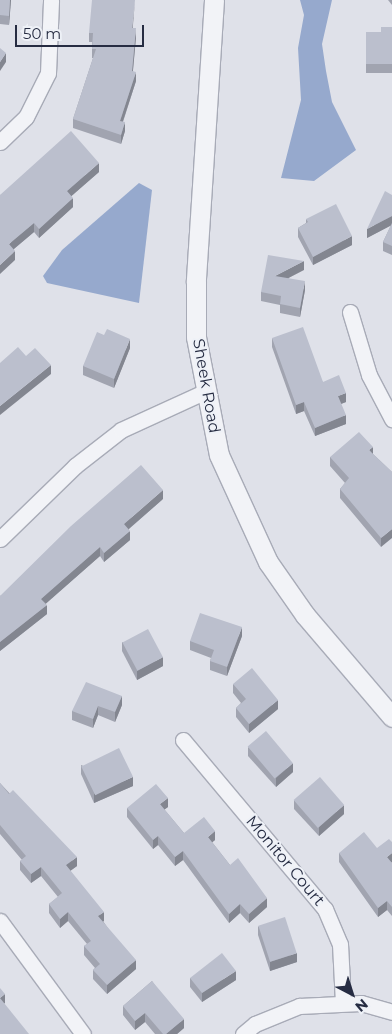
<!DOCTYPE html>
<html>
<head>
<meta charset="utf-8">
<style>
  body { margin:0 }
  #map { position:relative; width:392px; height:1034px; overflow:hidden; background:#dfe1e9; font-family:Montserrat,sans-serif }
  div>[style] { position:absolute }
  .water>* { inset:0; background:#96a9cd }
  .roads { filter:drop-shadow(1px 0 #a8abb7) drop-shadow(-1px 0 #a8abb7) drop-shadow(0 1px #a8abb7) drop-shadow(0 -1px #a8abb7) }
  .minor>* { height:15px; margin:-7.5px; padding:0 7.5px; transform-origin:7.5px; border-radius:7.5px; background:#f2f3f7 }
  .tertiary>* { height:19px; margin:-9.5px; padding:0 9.5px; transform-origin:9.5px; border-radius:9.5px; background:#f2f3f7 }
  .wall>* { inset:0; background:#a1a4b0 }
  .shaded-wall>* { inset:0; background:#838690 }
  .building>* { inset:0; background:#bbbfcd; transform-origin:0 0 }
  span { translate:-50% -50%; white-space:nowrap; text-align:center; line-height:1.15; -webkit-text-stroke:4px #eef1f7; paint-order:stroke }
  .street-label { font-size:16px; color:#262c42 }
  .north { position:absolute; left:327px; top:969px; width:50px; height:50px; -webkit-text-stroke:4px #eef1f7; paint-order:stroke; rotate:140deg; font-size:14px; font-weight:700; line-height:20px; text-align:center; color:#262c42 }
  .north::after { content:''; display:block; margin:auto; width:18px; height:22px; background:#262c42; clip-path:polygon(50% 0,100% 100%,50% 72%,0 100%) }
  .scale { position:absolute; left:15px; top:25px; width:129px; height:22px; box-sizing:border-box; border:2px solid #262c42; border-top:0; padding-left:6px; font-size:15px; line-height:18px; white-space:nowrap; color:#262c42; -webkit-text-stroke:4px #eef1f7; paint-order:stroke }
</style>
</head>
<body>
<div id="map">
  <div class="water">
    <div style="clip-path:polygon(300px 0,332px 0,322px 44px,326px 71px,332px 102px,356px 150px,314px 181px,281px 178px,301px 100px,298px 48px,304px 15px)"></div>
    <div style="clip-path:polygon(139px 183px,152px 190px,139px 303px,47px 283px,43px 276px,62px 250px)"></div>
  </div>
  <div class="roads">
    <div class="minor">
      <div style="left:0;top:142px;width:36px;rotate:-44deg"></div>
      <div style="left:26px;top:117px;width:49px;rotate:-63.4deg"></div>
      <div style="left:48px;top:73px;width:73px;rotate:-87.6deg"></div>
      <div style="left:350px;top:312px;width:66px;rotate:73.2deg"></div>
      <div style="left:369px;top:375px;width:50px;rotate:62.4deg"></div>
      <div style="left:0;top:539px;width:105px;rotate:-44.2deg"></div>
      <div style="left:75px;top:466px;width:58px;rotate:-38deg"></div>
      <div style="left:121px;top:430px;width:91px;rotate:-24.6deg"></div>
      <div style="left:183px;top:740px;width:221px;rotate:50deg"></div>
      <div style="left:325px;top:909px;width:38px;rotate:67deg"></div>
      <div style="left:340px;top:944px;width:59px;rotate:87.1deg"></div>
      <div style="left:0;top:921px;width:140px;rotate:53.7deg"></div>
      <div style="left:243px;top:1034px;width:16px;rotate:-40deg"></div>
      <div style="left:255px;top:1024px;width:48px;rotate:-22.2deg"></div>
      <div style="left:299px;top:1006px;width:62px;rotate:-2.8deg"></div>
      <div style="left:361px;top:1003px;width:32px;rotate:16deg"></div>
    </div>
    <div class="tertiary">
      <div style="left:214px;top:0;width:283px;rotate:93.7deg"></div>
      <div style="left:196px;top:282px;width:55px;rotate:90deg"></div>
      <div style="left:196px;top:337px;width:120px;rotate:79deg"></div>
      <div style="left:219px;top:455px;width:118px;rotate:65.4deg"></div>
      <div style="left:268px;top:562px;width:65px;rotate:55.1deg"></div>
      <div style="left:305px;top:615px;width:134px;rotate:49.5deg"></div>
    </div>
  </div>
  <div class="wall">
    <div style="clip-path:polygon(0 0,11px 0,9px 25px,0 24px)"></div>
    <div style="clip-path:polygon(388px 0,392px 0,392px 5px)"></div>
    <div style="clip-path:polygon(392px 27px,392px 73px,366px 73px,366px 32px,381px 32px)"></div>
    <div style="clip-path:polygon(133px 28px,136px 37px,133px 71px,136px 81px,123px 122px,125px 131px,121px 144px,73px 128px,73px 119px,93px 58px,92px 58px,92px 42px,89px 42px,89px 33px)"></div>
    <div style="clip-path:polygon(99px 172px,71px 196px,73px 207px,39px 238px,34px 232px,14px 249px,15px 260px,0 195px)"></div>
    <div style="clip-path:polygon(392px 195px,392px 255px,383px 251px,383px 242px,391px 225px,367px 238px)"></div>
    <div style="clip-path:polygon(306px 219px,352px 245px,313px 265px,298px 237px,298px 228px,306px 223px)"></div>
    <div style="clip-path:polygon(304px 270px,288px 278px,305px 290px,300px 317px,280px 313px,280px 305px,261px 301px,261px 292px)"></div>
    <div style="clip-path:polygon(272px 338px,346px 402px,341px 404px,346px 424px,315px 436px,304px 411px,296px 414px,272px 347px)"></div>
    <div style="clip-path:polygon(130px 348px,114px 388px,83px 375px,83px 366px)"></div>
    <div style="clip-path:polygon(373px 454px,392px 472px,381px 547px,340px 498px,340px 489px,345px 483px,330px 466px,330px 457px)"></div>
    <div style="clip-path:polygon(163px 499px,129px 529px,130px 540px,104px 562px,100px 556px,45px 604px,47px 614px,0 651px,0 596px)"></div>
    <div style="clip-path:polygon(242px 636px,227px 676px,210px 670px,210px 661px,211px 658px,190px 650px,190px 641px)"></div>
    <div style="clip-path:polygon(122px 642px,163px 666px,137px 680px,122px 651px)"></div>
    <div style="clip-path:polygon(233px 684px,278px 709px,249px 733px,236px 717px,236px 708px,241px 703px,233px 693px)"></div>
    <div style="clip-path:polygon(122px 696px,122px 705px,115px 722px,98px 715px,93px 728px,72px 720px,72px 711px)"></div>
    <div style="clip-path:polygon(248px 747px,293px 772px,276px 787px,248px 756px)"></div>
    <div style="clip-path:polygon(81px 765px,133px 786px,94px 803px,81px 774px)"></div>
    <div style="clip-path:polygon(0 783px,77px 866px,70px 871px,104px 921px,103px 921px,136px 969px,107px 994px,93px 979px,93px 970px,95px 968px,84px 955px,84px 946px,87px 944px,68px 921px,60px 928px,49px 913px,49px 904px,58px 897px,41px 876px,31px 883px,20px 870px,20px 861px,22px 860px,0 834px)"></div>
    <div style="clip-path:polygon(294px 800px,344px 814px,319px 836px,294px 809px)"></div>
    <div style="clip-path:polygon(168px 807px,164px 809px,184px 833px,215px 840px,212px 842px,230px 865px,267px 907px,249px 923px,240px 913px,229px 923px,183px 860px,175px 866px,158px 845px,153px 849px,127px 817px,127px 808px)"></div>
    <div style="clip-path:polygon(377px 848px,392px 863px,392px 916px,387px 910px,378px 917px,339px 862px,339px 853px)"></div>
    <div style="clip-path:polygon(258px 926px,297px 962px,270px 971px,258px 935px)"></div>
    <div style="clip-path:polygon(190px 978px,236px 980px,202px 1002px,190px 987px)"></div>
    <div style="clip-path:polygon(152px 981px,184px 1028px,177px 1034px,155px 1034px,145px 1022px,135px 1030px,123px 1015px,123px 1006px)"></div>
  </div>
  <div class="shaded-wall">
    <div style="clip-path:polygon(10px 0,11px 0,9px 25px,9px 16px)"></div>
    <div style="clip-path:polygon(135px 0,132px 37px,132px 28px)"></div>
    <div style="clip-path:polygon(136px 28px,136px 37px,132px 80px,132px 71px)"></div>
    <div style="clip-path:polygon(6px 53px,6px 62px,0 71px,0 62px)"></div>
    <div style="clip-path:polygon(136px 72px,136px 81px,120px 130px,120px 121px)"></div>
    <div style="clip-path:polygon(125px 122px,125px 131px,121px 144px,121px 135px)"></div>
    <div style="clip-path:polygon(99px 163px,99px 172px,67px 200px,67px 191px)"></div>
    <div style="clip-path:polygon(73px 198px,73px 207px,39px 238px,39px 229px)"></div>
    <div style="clip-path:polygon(392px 216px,392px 225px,367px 238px,367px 229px)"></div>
    <div style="clip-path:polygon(34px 223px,34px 232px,9px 253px,9px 244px)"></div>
    <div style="clip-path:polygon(352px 236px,352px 245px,313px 265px,313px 257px)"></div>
    <div style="clip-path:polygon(15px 251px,15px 260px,0 274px,0 265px)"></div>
    <div style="clip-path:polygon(304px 261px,304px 270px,275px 285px,275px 276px)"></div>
    <div style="clip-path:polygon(305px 281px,305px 290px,300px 317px,300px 308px)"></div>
    <div style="clip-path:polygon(130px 339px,130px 348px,114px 388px,114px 379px)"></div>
    <div style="clip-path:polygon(51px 365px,51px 374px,0 415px,0 406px)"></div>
    <div style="clip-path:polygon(346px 393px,346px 402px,338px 405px,338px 396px)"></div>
    <div style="clip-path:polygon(304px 402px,304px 411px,296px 414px,296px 405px)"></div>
    <div style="clip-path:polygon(346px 415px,346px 424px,315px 436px,315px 428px)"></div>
    <div style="clip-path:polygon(373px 447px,373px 456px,369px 450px)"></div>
    <div style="clip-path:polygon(163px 490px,163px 499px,124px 533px,124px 524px)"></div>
    <div style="clip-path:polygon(392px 529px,392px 538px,381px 547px,381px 538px)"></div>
    <div style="clip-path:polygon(130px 531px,130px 540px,104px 562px,104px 553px)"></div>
    <div style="clip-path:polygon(100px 547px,100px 556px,41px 608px,41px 599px)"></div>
    <div style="clip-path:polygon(47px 605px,47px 614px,0 651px,0 642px)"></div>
    <div style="clip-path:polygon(242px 627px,242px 636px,227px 676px,227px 667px)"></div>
    <div style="clip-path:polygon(163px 657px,163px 666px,137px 680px,137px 671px)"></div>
    <div style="clip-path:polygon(122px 696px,122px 705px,115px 722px,115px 712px)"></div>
    <div style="clip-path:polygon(278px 700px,278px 709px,249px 733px,249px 724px)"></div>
    <div style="clip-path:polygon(98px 706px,98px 715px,93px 728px,93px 719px)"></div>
    <div style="clip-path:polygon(293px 763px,293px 772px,276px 787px,276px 778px)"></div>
    <div style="clip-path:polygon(133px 777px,133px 786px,94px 803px,94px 794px)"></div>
    <div style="clip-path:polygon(168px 798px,168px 807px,160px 813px,160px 804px)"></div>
    <div style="clip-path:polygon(344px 805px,344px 814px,319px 836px,319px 827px)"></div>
    <div style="clip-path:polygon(215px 831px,215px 840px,208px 846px,208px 837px)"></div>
    <div style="clip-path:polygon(158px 836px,158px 845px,153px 849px,153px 840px)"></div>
    <div style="clip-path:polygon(183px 851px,183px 860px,175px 866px,175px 857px)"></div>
    <div style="clip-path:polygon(392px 853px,392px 862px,387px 866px,387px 857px)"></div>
    <div style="clip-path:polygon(77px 857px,77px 866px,66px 874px,66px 865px)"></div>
    <div style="clip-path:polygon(41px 867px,41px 876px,31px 883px,31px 874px)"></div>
    <div style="clip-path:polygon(267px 898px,267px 907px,249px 923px,249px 914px)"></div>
    <div style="clip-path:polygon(387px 901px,387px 910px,378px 917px,378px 908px)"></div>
    <div style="clip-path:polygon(240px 904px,240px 913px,229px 923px,229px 914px)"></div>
    <div style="clip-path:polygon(68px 912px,68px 921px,60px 928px,60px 919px)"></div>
    <div style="clip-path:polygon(104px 912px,104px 921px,98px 925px,98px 916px)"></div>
    <div style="clip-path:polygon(297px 953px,297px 962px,270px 971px,270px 962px)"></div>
    <div style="clip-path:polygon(136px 960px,136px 969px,107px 994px,107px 985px)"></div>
    <div style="clip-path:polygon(236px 971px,236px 980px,202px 1002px,202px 993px)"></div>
    <div style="clip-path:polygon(5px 994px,5px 1003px,0 1007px,0 998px)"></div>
    <div style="clip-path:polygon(145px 1013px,145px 1022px,135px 1030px,135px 1021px)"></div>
    <div style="clip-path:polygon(184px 1019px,184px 1028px,177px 1034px,166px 1034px)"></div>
  </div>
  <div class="building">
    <div style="clip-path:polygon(0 0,10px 0,9px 16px,0 15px)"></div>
    <div style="clip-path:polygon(92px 0,135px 0,132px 28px,136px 28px,132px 71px,136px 72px,120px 121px,125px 122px,121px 135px,73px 119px,96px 49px,92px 49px,93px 33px,89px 33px)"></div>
    <div style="clip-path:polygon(381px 27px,392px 27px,392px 64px,366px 64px,366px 32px,381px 32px)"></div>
    <div style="clip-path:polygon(0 48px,6px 53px,0 62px)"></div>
    <div style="clip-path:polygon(71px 131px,99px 163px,67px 191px,73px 198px,39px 229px,34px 223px,9px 244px,15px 251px,0 265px,0 195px)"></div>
    <div style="clip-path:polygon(385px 191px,392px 195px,392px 216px,367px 229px)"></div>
    <div style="clip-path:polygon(336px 204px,352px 236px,313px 257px,298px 228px,308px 222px,306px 219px)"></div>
    <div style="clip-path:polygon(392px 223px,392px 246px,383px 242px)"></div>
    <div style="clip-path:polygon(268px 255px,304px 261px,275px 276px,305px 281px,300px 308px,280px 304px,281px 296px,261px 292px)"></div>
    <div style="clip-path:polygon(303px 327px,323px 382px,339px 375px,346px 393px,338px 396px,346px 415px,315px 428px,304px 402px,296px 405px,272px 338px)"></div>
    <div style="clip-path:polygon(107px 329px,130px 339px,114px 379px,83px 366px,97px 332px,104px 335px)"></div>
    <div style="clip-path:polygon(18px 347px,26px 356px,35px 348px,51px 365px,0 406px,0 363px)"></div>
    <div style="clip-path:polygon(359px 432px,373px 447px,369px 450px,392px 472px,392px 529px,381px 538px,340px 489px,349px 478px,330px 457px)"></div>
    <div style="clip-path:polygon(141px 465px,163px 490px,124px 524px,130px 531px,104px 553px,100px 547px,41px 599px,47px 605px,0 642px,0 596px,71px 526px)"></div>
    <div style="clip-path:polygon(200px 613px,242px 627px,227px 667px,210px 661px,214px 650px,190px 641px)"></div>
    <div style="left:148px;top:629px;width:32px;height:29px;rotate:62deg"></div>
    <div style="clip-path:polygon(252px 668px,278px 700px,249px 724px,236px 708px,246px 699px,233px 684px)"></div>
    <div style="clip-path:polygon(86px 682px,122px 696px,115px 712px,98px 706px,93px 719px,72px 711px)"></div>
    <div style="left:266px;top:731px;width:42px;height:24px;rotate:50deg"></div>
    <div style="left:119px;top:748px;width:32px;height:42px;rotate:64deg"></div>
    <div style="left:320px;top:777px;width:37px;height:35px;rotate:49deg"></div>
    <div style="clip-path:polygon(0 783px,9px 794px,13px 790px,77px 857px,66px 865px,104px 912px,98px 916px,136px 960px,107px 985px,93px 970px,100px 964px,84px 946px,91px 941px,68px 912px,60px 919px,49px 904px,62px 893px,41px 867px,31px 874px,20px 861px,26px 856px,0 825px)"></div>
    <div style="clip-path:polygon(156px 784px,168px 798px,160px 804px,184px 833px,204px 817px,215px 831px,208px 837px,230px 865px,238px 858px,267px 898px,249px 914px,240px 904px,229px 914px,183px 851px,175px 857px,158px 836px,153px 840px,127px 808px)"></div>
    <div style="clip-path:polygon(364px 832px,377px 848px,389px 839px,392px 842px,392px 853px,387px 857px,392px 863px,392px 907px,387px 901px,378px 908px,339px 853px)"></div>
    <div style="left:285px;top:917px;width:38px;height:28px;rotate:72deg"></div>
    <div style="clip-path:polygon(222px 953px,236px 971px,202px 993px,190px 978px)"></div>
    <div style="clip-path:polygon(152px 981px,184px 1019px,166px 1034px,163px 1034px,145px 1013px,135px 1021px,123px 1006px)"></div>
    <div style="clip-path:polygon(0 988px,5px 994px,0 998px)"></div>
    <div style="clip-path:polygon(0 998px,29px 1034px,0 1034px)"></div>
  </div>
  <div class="street-label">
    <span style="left:206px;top:386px;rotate:80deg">Sheek Road</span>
    <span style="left:285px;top:861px;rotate:50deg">Monitor Court</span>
  </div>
  <div class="north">N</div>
  <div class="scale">50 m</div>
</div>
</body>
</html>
